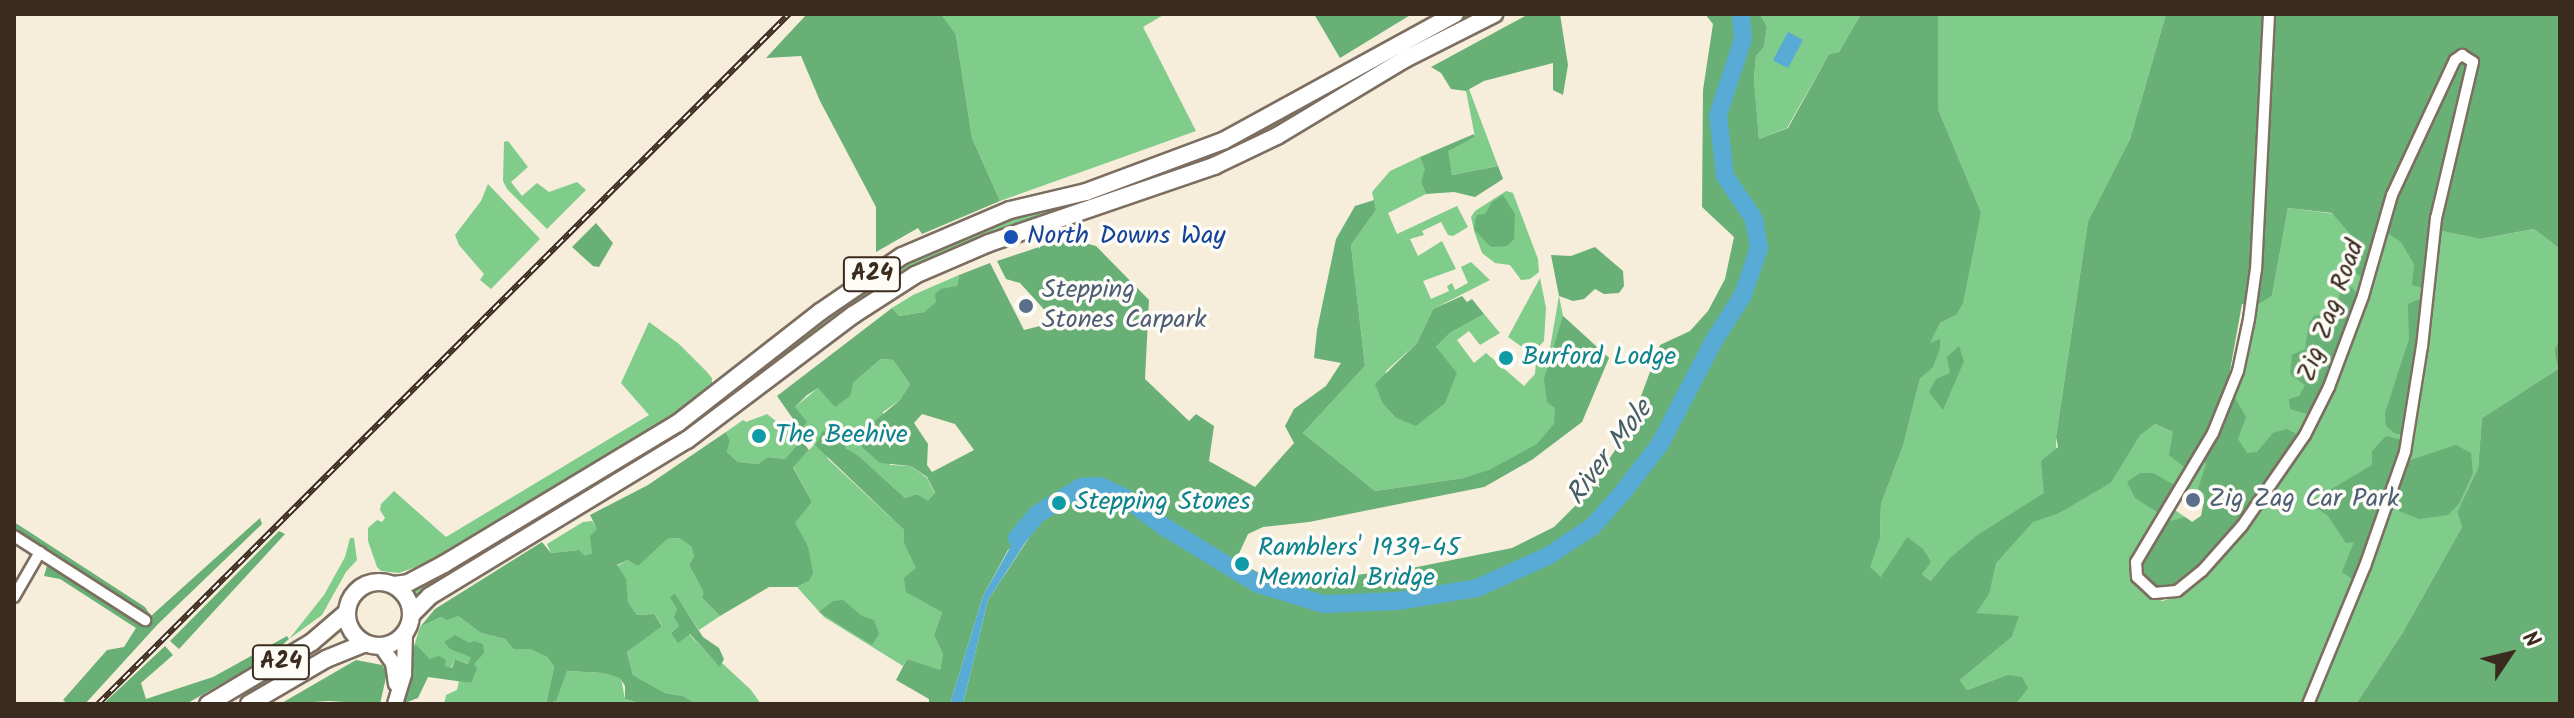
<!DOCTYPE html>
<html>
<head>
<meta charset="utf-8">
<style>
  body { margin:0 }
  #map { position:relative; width:2574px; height:718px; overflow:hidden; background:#f6edda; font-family:Kalam,sans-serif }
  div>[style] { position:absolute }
  .green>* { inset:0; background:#80cc8a }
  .forest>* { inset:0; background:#68b076 }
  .water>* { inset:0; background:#58abd4; transform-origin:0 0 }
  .river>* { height:18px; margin:-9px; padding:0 9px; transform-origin:9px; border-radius:9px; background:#58abd4 }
  .roads { filter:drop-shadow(2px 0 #7c6e60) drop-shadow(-2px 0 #7c6e60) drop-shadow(0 2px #7c6e60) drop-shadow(0 -2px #7c6e60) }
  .minor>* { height:10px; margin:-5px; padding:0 5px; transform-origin:5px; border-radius:5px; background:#fff }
  .secondary>* { height:14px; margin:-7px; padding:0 7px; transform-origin:7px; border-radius:7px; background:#fff }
  .trunk>* { height:16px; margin:-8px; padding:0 8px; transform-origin:8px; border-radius:8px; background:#fff }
  .trunk>.ring { margin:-8px; padding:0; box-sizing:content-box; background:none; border:16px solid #fff; border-radius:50% }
  .rail>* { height:6px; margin-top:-3px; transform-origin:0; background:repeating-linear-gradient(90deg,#fdfcf7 0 9px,#3b2a1e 0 18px); box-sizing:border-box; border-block:2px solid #3b2a1e }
  .dots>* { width:22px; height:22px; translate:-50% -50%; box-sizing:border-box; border:4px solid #fdfcf7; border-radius:50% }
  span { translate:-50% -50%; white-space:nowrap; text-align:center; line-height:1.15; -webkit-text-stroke:7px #fdfcf7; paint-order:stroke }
  .shield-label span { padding:2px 6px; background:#fdfcf7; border:2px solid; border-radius:6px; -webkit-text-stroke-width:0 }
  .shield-label { font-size:24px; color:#3b2a1e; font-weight:700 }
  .transit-label { font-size:26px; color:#164399 }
  .left { translate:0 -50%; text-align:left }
  .service-label { font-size:26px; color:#4e5e75 }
  .street-label { font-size:26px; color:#3b2a1e }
  .culture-label { font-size:26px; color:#0d838f }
  .water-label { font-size:28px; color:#475e67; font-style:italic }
  .frame { position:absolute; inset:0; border:16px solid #3b2a1e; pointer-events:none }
  .north { position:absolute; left:2470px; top:614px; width:80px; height:80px; -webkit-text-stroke:6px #fdfcf7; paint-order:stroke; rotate:55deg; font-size:22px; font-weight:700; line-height:32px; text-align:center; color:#3b2a1e }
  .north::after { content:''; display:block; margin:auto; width:28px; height:36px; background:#3b2a1e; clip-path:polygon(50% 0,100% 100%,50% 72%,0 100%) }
</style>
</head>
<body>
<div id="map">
  <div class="green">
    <div style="clip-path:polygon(936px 14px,1165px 14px,1143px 27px,1196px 131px,1000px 201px,972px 138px,956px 35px)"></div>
    <div style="clip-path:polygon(1466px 14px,1481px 14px,1240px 148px,983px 240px,725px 407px,414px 600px,409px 591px,719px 400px,855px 296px,905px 265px,980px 231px,1167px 168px)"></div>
    <div style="clip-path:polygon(1760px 14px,1861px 14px,1839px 52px,1829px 54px,1787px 128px,1759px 139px,1754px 79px,1756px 56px,1764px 47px,1767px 27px)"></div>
    <div style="clip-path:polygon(1938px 14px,2166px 14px,2130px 139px,2088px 221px,2056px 437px,2057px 513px,2111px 483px,2140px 434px,2155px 424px,2173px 432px,2189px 471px,2132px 562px,2133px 580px,2149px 597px,2163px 601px,2181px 594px,2235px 542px,2267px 501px,2308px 439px,2390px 220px,2428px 228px,2422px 305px,2402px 440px,2355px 581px,2302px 704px,2016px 704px,2027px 688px,2007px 675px,1967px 690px,1960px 680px,2012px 637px,2018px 617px,1976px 614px,1922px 574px,1907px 537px,1882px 578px,1869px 567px,1880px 538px,1881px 504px,1903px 446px,1920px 379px,1933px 366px,1929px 344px,1940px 323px,1956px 315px,1981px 212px,1938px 109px)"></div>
    <div style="clip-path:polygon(1469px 89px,1498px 166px,1452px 175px,1447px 151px,1475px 137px,1466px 91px)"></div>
    <div style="clip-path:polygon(508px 141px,528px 167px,511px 182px,522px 196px,537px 183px,549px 192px,577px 182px,586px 190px,547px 229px,507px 189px,503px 181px,504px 142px)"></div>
    <div style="clip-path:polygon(1420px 157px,1426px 170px,1421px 182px,1426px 194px,1388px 213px,1397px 234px,1457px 206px,1468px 227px,1453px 236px,1448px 235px,1441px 222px,1422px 231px,1424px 235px,1410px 239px,1418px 256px,1442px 241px,1456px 269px,1423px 281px,1431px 299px,1449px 291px,1447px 286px,1452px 283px,1455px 290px,1468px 283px,1461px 267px,1471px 262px,1490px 280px,1433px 309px,1417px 343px,1386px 371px,1383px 404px,1396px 418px,1416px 425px,1436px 347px,1450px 333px,1484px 314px,1500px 333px,1480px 345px,1469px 331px,1457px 340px,1474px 363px,1486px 353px,1524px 386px,1535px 374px,1536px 362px,1544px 359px,1550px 348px,1559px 296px,1563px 316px,1609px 358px,1533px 459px,1484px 487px,1464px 478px,1375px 491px,1303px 433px,1365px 366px,1351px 245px,1376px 210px,1372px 192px,1390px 171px)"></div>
    <div style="clip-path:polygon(488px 184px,540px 239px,491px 289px,480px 280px,484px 274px,459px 245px,455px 235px,481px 201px)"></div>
    <div style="clip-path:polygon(1506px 191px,1513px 193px,1538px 259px,1539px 272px,1530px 279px,1521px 280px,1510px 265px,1495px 263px,1482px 253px,1475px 234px,1471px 217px,1475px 211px)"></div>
    <div style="clip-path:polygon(2288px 208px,2383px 220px,2334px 363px,2300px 436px,2275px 476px,2141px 560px,2175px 510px,2192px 522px,2201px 516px,2205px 506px,2202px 491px,2198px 489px,2192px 493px,2188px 488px,2222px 423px,2252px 333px,2256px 306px,2272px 296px)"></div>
    <div style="clip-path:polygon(2434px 229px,2480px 239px,2534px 229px,2560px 249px,2560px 338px,2554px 350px,2558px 369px,2482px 418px,2478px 468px,2457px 512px,2462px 527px,2403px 632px,2356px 704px,2311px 704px,2398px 485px)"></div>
    <div style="clip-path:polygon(959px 275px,957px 286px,924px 312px,899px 316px,892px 308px,913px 295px)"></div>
    <div style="clip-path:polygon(1540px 278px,1546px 308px,1544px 341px,1532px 354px,1508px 337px)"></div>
    <div style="clip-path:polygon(649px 322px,679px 344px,706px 371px,712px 378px,712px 387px,640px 437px,430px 562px,399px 573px,381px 571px,377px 567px,368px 541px,368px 528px,377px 520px,382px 522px,385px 518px,380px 510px,381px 504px,394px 491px,446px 537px,649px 415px,621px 383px)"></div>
    <div style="clip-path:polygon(881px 359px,893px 360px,910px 384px,900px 400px,883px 412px,890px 465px,911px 466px,927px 478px,935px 494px,928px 502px,917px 494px,905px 498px,859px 456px,821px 439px,828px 459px,904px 530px,904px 543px,942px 612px,934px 635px,943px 654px,940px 671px,907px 659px,903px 666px,824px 617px,797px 587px,809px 581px,808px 546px,794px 523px,812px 502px,793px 466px,814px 445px,798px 426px,803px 426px,795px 407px,818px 388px,853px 383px)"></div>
    <div style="clip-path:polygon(767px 414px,786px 429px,790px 427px,801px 440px,785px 459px,768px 457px,758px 464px,738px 462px,727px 452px,730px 441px,726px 432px,743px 420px,746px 422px)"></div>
    <div style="clip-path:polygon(592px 521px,598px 529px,593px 552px,585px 557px,578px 550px,551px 553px,547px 544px,583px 522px)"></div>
    <div style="clip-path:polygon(350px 538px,354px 538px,357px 560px,346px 572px,322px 615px,289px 639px,324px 595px,345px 557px)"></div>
    <div style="clip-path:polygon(679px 538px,691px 545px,694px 556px,689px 565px,703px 591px,702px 598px,720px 616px,699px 630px,675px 595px,679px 626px,671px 633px,689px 634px,720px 666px,722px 663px,751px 690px,761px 704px,697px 704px,683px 696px,665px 693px,633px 675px,627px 652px,662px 625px,654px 614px,637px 615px,628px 602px,617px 566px,667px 539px)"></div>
    <div style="clip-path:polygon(458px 616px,481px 633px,505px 639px,513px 649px,530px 649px,547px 657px,554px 667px,546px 704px,444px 704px,446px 695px,457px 690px,459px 681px,471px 683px,469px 664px,455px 659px,451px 668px,444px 666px,430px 659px,415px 643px,420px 627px,441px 617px)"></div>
    <div style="clip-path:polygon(566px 671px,603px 673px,621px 678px,625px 699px,642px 704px,554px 704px)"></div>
  </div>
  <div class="forest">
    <div style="clip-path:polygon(807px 14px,942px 16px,956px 35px,972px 138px,1000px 201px,922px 234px,918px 228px,876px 252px,876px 207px,820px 101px,801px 56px,766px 58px)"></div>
    <div style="clip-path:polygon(1314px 14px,1412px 14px,1340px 58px)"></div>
    <div style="clip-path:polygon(1529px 14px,1560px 14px,1568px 65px,1563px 95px,1553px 90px,1553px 63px,1484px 81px,1466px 91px,1451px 89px,1441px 73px,1431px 67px)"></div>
    <div style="clip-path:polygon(evenodd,1705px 14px,1760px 14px,1767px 27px,1764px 47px,1756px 56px,1754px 79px,1759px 139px,1788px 128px,1829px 54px,1839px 52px,1861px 14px,1938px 14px,1938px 109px,1981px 212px,1963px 303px,1956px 315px,1940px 323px,1930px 343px,1940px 339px,1940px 348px,1933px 367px,1920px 379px,1903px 446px,1881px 504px,1880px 538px,1870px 567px,1881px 577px,1907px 537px,1923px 549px,1931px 562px,1922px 574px,1931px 581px,1950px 558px,1976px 536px,2044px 493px,2041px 461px,2058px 447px,2056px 437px,2088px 221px,2130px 139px,2166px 14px,2560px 14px,2560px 249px,2534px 229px,2480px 239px,2428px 228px,2423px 288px,2412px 285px,2414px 264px,2401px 242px,2386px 232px,2390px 220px,2363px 279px,2356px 273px,2351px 235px,2332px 213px,2288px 208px,2272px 296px,2256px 306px,2242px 304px,2227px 387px,2189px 471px,2169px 455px,2173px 432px,2155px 424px,2140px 435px,2111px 483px,2057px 514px,2033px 522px,1996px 563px,1989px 594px,1976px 613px,2019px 616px,2012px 637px,1960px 680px,1967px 690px,2007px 675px,2022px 677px,2028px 688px,2016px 704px,963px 704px,988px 600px,1036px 527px,1008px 550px,983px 596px,950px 704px,929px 704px,929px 699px,896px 680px,907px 659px,940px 670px,943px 654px,934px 635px,942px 612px,906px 592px,904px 578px,916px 568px,904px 543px,904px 530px,815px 445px,823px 431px,840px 435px,846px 449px,859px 456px,905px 498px,917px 494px,928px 501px,935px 493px,927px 477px,911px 466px,880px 463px,862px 447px,870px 425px,900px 400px,910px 384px,893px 360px,881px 359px,853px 383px,850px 396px,835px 407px,818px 388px,807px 395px,795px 407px,807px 422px,803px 427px,798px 426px,777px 396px,892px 308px,899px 316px,924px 312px,936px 302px,935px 294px,941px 289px,957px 286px,959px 275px,990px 263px,1024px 330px,1040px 326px,1050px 316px,1020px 283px,1006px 279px,997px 261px,1066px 238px,1096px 246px,1149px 300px,1145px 379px,1189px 421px,1196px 414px,1214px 426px,1209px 461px,1255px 487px,1294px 443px,1285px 426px,1294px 409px,1326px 386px,1341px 363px,1314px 358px,1317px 330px,1336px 239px,1355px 206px,1374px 200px,1376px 210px,1351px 245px,1365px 366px,1303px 433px,1375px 491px,1464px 478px,1489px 470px,1537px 444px,1554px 424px,1555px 408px,1547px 402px,1544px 379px,1563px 316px,1609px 358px,1582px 422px,1533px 459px,1484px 487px,1309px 522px,1263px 527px,1248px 534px,1236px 560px,1266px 577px,1290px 582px,1402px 570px,1512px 548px,1554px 527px,1582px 499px,1628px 431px,1660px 345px,1690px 331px,1708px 311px,1725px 279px,1734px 237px,1702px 207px,1703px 90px,1713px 24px,1705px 14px,922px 414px,955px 424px,974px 450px,932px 472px,927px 465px,928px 444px,914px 423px,922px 414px)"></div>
    <div style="clip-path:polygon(1474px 134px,1475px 137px,1448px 151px,1452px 175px,1498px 166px,1503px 179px,1475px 197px,1454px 192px,1426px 194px,1421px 182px,1425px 169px,1420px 157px)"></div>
    <div style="clip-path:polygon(1503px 195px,1515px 214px,1514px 239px,1507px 246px,1491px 247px,1474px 230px,1475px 221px,1477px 215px,1485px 214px,1492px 202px)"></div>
    <div style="clip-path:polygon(596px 223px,613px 243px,599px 267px,593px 266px,572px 247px)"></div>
    <div style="clip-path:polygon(1595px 247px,1623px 271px,1624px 286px,1619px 293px,1604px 294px,1595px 289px,1584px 299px,1573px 301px,1559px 296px,1551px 255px,1571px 256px)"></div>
    <div style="clip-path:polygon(2351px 287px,2359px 295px,2334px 363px,2310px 415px,2290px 409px,2289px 399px,2299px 396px,2305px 385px,2290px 374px,2292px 355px,2305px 349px,2309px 323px,2314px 316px,2334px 312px,2341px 290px)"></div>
    <div style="clip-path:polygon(1462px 296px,1467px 302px,1472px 299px,1484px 314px,1450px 333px,1436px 347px,1457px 373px,1445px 403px,1416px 426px,1396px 418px,1383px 404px,1375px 384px,1417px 343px,1433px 309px)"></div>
    <div style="clip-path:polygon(2422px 298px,2403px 434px,2396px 434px,2386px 426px,2385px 413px,2409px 339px,2408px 304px)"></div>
    <div style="clip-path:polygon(2560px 338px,2560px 704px,2356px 704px,2403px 632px,2462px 527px,2457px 512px,2478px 468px,2482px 418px,2558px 369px,2554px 350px)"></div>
    <div style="clip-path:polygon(1959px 346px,1964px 361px,1943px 410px,1929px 392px,1936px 379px,1950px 373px,1947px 357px)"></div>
    <div style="clip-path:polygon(2233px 394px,2246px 417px,2238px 439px,2247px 453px,2257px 452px,2273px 433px,2287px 429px,2300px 436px,2275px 476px,2220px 548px,2184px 582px,2167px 591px,2155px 588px,2140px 573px,2141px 560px,2164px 523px,2185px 517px,2192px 522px,2201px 516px,2205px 495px,2198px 489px,2206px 464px,2204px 460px)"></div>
    <div style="clip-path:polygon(726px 432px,730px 441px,727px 452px,738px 462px,758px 464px,768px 457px,785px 459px,801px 440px,809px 450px,793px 467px,812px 502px,795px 523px,808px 546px,813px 573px,809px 581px,797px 587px,769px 587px,720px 616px,702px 598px,703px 591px,689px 565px,694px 556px,691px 546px,679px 538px,667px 539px,638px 566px,628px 560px,617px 565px,626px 579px,628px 602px,637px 615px,654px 614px,662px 626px,627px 652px,633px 675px,665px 693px,683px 696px,697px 704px,642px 704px,625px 699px,625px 686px,620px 678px,603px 673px,567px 671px,556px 701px,546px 704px,554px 667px,547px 657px,530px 649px,513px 649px,505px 639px,481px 633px,458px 616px,447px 620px,441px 617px,420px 627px,435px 609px,542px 542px,551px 553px,579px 550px,585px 556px,592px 553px,590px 536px,597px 529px,590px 515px,648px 485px)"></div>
    <div style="clip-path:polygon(2386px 436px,2402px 440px,2392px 480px,2355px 581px,2342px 572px,2354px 542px,2346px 543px,2328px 516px,2317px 508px,2323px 494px,2372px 465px,2372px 451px)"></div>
    <div style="clip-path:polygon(2456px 445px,2471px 453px,2473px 473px,2459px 504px,2448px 515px,2419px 519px,2399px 511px,2398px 485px,2404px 462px)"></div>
    <div style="clip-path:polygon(2140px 473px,2153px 473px,2178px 487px,2160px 514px,2135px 498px,2127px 482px)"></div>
    <div style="clip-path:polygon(260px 518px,262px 524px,158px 624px,85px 704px,68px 704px,63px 700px,107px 650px,124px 647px,136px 628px,60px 579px,44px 576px,50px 555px,14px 531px,14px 522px,145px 607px,151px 616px)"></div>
    <div style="clip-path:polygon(279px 531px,285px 534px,179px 649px,170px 641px)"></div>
    <div style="clip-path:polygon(675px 594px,703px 637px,719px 648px,724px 659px,720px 667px,690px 634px,678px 643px,671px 633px,679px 626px,674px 617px,677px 609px,670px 597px)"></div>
    <div style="clip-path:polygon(843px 600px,862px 616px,874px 620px,879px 634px,872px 645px,819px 612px,833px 601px)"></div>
    <div style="clip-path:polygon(455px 635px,469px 643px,474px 641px,483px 644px,484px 653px,474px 664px,477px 669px,471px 683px,428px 677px,418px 698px,402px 704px,415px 643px,430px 659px,439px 656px,446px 660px,445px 666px,452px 668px,455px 659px,468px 664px,471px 657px,450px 649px,444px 642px)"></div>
    <div style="clip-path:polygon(287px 636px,289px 639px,270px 656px,186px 704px,103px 704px,165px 646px,173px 655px,141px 683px,146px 699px,213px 677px)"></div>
    <div style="clip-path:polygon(356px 660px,382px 665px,387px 673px,380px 704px,329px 701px,280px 704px)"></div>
  </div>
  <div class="water">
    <div style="left:1788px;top:32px;width:17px;height:32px;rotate:28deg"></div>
    <div style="clip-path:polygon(1029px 514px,1036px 526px,988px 600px,963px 704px,950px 704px,983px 596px)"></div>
  </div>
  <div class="river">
    <div style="left:1017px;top:538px;width:30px;rotate:-50deg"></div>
    <div style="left:1036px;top:515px;width:53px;rotate:-31.9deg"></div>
    <div style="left:1081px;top:487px;width:19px;rotate:-3deg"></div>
    <div style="left:1100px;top:486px;width:26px;rotate:25deg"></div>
    <div style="left:1124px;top:497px;width:49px;rotate:36.6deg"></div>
    <div style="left:1163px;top:526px;width:111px;rotate:31.4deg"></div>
    <div style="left:1258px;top:584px;width:68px;rotate:17.1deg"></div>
    <div style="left:1323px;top:604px;width:75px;rotate:-2.3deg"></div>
    <div style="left:1398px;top:601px;width:80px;rotate:-9.3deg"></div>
    <div style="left:1477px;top:588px;width:78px;rotate:-24.3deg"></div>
    <div style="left:1548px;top:556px;width:53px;rotate:-33.4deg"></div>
    <div style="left:1592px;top:527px;width:48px;rotate:-48.4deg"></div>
    <div style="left:1624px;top:491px;width:59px;rotate:-52.5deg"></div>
    <div style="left:1660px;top:444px;width:119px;rotate:-62.4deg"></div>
    <div style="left:1715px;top:339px;width:52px;rotate:-57.5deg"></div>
    <div style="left:1743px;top:295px;width:50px;rotate:-71.2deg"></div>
    <div style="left:1759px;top:248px;width:29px;rotate:-100deg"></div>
    <div style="left:1754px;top:219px;width:52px;rotate:-124deg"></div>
    <div style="left:1725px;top:176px;width:61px;rotate:-96.5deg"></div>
    <div style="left:1718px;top:115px;width:80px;rotate:-71.8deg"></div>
    <div style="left:1743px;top:39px;width:25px;rotate:-95deg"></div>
  </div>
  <div class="roads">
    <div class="minor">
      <div style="left:2269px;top:14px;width:255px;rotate:92.9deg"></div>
      <div style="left:2256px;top:269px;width:50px;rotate:98deg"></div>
      <div style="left:2249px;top:319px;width:53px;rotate:101.9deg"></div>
      <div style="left:2238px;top:371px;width:67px;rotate:112deg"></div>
      <div style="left:2213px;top:433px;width:150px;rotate:120.8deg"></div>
      <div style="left:2136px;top:562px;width:15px;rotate:86deg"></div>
      <div style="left:2137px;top:577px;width:23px;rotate:43deg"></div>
      <div style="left:2154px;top:593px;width:23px;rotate:-5deg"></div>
      <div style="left:2177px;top:591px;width:32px;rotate:-39deg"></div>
      <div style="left:2202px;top:571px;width:60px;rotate:-48.4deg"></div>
      <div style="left:2242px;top:526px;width:111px;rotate:-55.3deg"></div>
      <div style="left:2305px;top:435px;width:54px;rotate:-63.4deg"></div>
      <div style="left:2329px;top:387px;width:97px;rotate:-69.5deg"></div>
      <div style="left:2363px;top:296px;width:105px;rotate:-74deg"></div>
      <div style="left:2392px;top:195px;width:149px;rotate:-65deg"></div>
      <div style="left:2455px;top:60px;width:9px;rotate:-36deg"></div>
      <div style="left:2462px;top:55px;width:13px;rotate:32deg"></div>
      <div style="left:2473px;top:62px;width:160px;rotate:103.3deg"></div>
      <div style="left:2436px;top:218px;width:129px;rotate:96.2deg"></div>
      <div style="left:2422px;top:346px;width:107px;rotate:99.1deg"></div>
      <div style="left:2405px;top:452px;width:121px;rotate:109.3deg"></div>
      <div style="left:2365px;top:566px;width:149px;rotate:112.4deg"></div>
      <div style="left:14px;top:536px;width:156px;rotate:32.7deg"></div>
      <div style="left:14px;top:597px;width:52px;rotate:-60deg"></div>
    </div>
    <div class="secondary">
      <div style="left:381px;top:646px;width:21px;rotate:55deg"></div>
      <div style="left:393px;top:663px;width:21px;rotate:82deg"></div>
      <div style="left:395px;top:704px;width:31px;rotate:-73deg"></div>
      <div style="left:404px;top:674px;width:42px;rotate:-88.6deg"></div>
    </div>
    <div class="trunk">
      <div class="ring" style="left:347px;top:582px;width:48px;height:48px"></div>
      <div style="left:394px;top:585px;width:14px;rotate:-8deg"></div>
      <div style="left:408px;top:583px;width:41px;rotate:-27.8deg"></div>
      <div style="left:444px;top:564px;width:273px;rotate:-31.1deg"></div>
      <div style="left:678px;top:423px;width:180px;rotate:-38deg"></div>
      <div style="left:820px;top:312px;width:99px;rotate:-34.3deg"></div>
      <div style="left:902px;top:256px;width:117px;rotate:-23.1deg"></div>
      <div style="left:1010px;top:210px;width:78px;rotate:-13.3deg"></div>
      <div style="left:1086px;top:192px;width:148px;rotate:-20.5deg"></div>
      <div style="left:1225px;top:140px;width:262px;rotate:-28.7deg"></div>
      <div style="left:411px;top:615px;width:27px;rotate:-45deg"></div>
      <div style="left:430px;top:596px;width:301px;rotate:-31.3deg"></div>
      <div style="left:687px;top:440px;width:208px;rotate:-37deg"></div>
      <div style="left:853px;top:315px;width:74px;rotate:-32.8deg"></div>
      <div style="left:915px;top:275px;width:81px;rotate:-23.4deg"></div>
      <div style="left:989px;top:243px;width:238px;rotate:-18.9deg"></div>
      <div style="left:1214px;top:166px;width:70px;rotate:-25.5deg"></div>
      <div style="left:1277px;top:136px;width:149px;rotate:-31deg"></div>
      <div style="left:1405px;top:59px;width:100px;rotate:-26.8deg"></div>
      <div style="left:208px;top:704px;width:121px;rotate:-30.8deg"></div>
      <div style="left:312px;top:642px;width:46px;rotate:-40.6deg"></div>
      <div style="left:249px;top:704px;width:89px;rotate:-30.3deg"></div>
      <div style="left:326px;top:659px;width:40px;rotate:-22deg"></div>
    </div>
  </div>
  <div class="rail">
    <div style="left:98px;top:704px;width:977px;rotate:-44.96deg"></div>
  </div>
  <div class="dots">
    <div style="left:1011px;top:237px;background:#1a4fb4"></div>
    <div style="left:1026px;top:306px;background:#5c6f8a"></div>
    <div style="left:1506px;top:358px;background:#0f9aa8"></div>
    <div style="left:759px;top:436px;background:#0f9aa8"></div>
    <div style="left:2193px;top:500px;background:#5c6f8a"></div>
    <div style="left:1059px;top:503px;background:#0f9aa8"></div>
    <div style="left:1242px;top:564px;background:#0f9aa8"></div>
  </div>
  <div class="shield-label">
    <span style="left:872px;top:274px">A24</span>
    <span style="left:281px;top:662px">A24</span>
  </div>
  <div class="transit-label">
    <span class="left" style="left:1027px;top:237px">North Downs Way</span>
  </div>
  <div class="service-label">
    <span class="left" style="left:1042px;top:306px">Stepping<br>Stones Carpark</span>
    <span class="left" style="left:2209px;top:500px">Zig Zag Car Park</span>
  </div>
  <div class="street-label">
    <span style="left:2332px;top:311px;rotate:-70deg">Zig Zag Road</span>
  </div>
  <div class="culture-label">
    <span class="left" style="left:1522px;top:358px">Burford Lodge</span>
    <span class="left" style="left:775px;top:436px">The Beehive</span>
    <span class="left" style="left:1075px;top:503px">Stepping Stones</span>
    <span class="left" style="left:1258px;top:564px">Ramblers' 1939-45<br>Memorial Bridge</span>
  </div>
  <div class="water-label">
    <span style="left:1610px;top:453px;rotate:-53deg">River Mole</span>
  </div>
  <div class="frame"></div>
  <div class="north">N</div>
</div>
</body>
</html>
